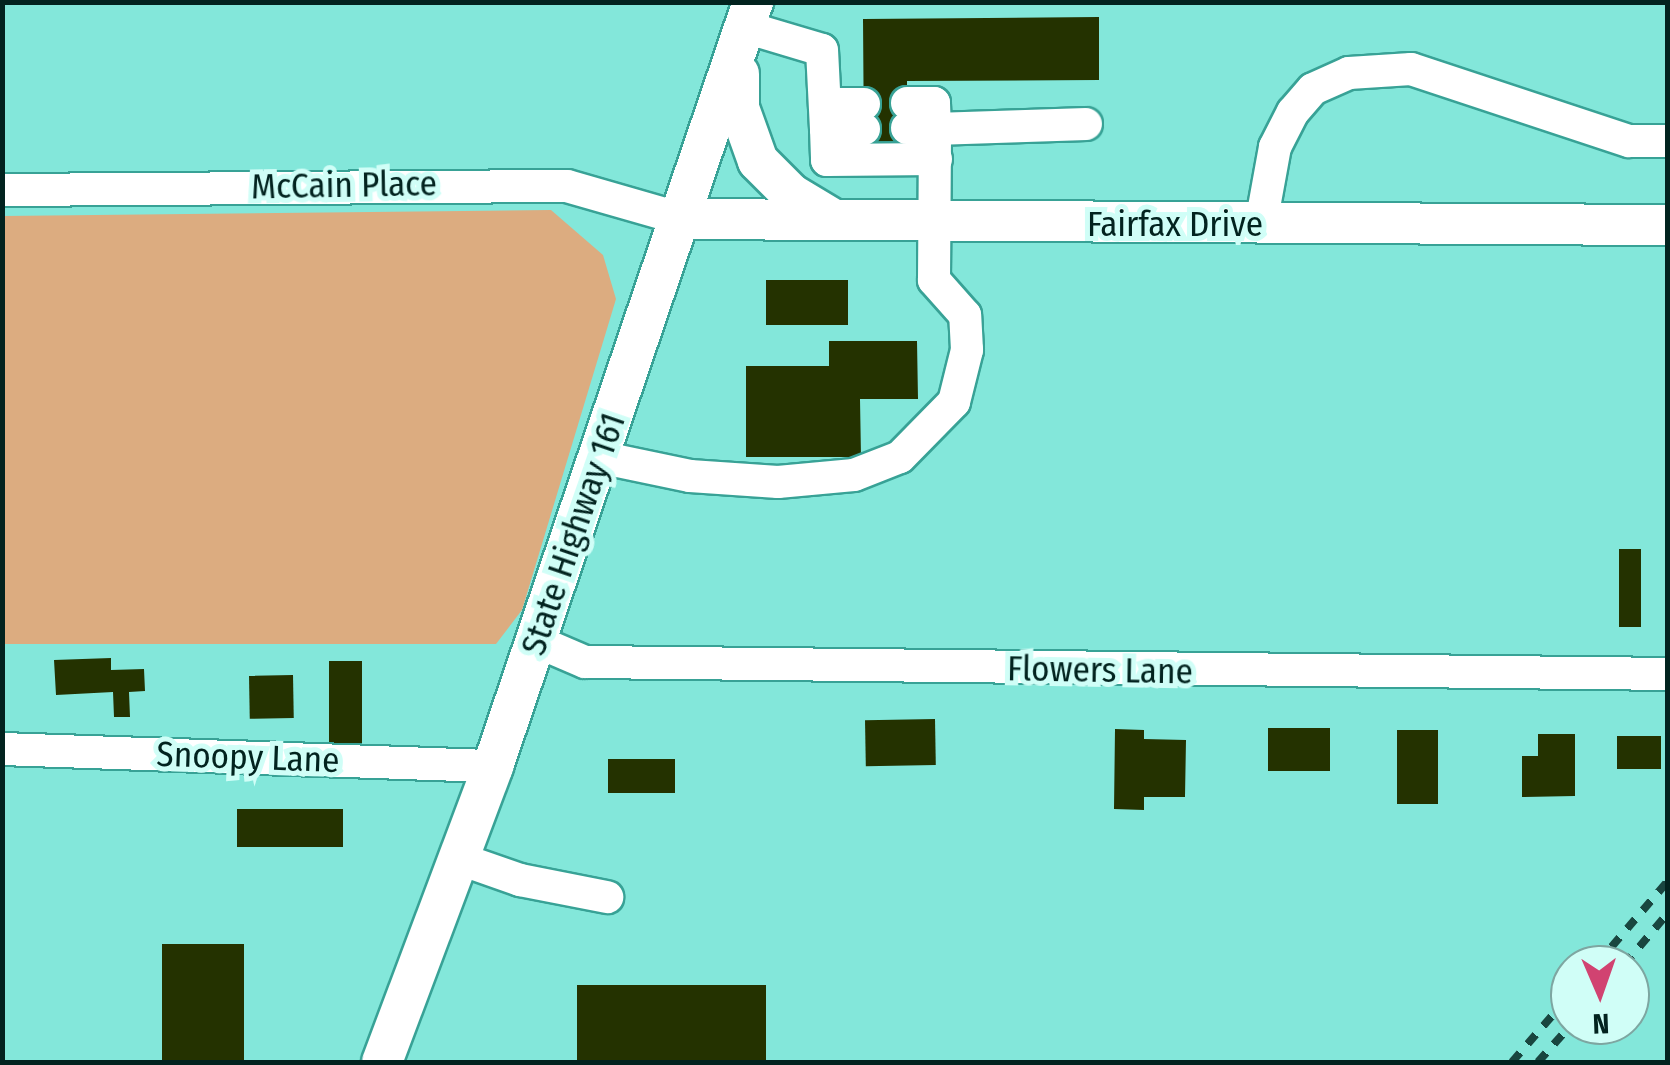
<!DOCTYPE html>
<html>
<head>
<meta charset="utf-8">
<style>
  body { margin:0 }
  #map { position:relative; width:1670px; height:1065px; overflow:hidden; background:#83e7da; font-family:"Fira Sans Condensed",sans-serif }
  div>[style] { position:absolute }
  .green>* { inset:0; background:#dcac80 }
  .building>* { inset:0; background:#243200; transform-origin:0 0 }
  .roads { filter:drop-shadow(2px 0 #38a296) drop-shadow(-2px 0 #38a296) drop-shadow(0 2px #38a296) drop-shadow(0 -2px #38a296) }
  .minor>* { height:32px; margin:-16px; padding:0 16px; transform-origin:16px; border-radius:16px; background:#fff }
  .major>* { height:40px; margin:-20px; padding:0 20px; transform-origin:20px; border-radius:20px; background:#fff }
  .rail>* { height:8px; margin-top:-4px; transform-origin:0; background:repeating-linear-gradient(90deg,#194640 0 12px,transparent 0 24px) }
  span { translate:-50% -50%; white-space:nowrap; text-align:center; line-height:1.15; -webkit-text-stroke:10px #d0fef7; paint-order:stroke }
  .street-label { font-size:35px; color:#02231f }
  .frame { position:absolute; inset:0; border:5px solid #02231f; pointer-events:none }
  .north { position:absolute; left:1550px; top:945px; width:100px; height:100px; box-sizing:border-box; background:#d0fef7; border:2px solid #7ea6a1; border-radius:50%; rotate:178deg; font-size:28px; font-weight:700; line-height:40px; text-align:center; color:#02231f }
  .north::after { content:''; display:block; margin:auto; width:35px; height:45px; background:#d14371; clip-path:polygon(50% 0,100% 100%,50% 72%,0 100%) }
</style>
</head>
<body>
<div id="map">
  <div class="green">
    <div style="clip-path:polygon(551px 210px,603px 255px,616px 299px,522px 610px,496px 644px,3px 644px,3px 216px)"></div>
  </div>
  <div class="building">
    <div style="clip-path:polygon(1099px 17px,1099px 80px,907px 81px,907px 154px,864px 154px,863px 19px)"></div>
    <div style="left:766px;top:280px;width:82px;height:45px"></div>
    <div style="clip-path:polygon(829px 341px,917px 341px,918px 399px,860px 399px,861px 457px,746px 457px,746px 366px,829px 366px)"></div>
    <div style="left:1619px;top:549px;width:22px;height:78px"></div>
    <div style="clip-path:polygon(111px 658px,111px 670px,144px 669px,145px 691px,129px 692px,130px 717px,114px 717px,113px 692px,56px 695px,54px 660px)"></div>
    <div style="left:329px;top:661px;width:33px;height:92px"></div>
    <div style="left:293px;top:675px;width:43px;height:44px;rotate:89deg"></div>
    <div style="left:935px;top:719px;width:46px;height:70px;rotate:89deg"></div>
    <div style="left:1330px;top:728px;width:43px;height:62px;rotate:90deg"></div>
    <div style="clip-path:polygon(1115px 729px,1144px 730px,1144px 739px,1186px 740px,1185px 797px,1144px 797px,1144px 810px,1114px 809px)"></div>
    <div style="left:1397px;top:730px;width:41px;height:74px"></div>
    <div style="clip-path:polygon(1538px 734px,1575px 734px,1575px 796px,1522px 797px,1522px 756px,1538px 756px)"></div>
    <div style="left:1617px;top:736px;width:44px;height:33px"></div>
    <div style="left:608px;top:759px;width:67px;height:34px"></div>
    <div style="left:343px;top:809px;width:38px;height:106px;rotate:90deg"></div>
    <div style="left:244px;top:944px;width:118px;height:82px;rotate:90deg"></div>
    <div style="left:766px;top:985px;width:77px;height:189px;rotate:90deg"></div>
  </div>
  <div class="roads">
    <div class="minor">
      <div style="left:745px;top:27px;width:80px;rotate:16.6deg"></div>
      <div style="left:822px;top:50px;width:79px;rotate:87.1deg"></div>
      <div style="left:826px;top:129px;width:38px"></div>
      <div style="left:907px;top:103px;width:27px"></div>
      <div style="left:934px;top:103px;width:26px;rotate:88deg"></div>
      <div style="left:935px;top:129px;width:28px;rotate:-178deg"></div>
      <div style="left:825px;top:104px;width:39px"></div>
      <div style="left:826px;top:129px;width:31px;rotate:88deg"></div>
      <div style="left:827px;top:160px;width:109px;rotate:-0.5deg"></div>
      <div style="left:2px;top:190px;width:565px;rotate:-0.41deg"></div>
      <div style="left:567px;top:186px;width:120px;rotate:16deg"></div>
      <div style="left:1261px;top:224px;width:78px;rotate:-79.7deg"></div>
      <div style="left:1275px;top:147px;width:39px;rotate:-63deg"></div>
      <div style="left:1293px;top:112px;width:30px;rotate:-49deg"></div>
      <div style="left:1313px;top:89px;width:39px;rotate:-24deg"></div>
      <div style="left:1349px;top:73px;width:62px;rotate:-3.7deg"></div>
      <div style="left:1411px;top:69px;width:230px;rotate:18.3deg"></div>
      <div style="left:1629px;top:141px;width:39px"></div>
      <div style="left:599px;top:457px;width:93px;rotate:11.8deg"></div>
      <div style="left:690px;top:476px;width:88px;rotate:3.9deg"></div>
      <div style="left:778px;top:482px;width:76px;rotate:-5.3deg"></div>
      <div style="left:854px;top:475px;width:49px;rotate:-21.4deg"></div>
      <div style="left:900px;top:457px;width:77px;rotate:-45.5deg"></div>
      <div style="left:954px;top:402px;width:54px;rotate:-76deg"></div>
      <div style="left:967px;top:350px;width:35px;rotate:-93deg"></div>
      <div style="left:965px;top:315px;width:47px;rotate:-131.5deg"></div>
      <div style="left:934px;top:280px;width:151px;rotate:-89.6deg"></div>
      <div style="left:935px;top:129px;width:151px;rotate:-1.9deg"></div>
      <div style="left:536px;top:641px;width:53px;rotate:23.2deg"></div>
      <div style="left:585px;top:662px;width:1083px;rotate:0.63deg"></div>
      <div style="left:2px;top:749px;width:491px;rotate:2deg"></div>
      <div style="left:460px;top:859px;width:64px;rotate:19.3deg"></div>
      <div style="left:520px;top:880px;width:89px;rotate:11.1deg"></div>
    </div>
    <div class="major">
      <div style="left:739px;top:74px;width:34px;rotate:90deg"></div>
      <div style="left:739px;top:108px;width:56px;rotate:70.3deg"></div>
      <div style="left:758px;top:161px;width:47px;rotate:45deg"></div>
      <div style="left:791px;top:194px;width:49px;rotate:30.8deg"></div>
      <div style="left:682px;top:219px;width:986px;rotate:0.35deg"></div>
      <div style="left:382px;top:1062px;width:316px;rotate:-69.4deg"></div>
      <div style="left:493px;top:766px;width:807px;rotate:-71.21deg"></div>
    </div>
  </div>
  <div class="rail">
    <div style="left:1596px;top:965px;width:111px;rotate:-49.4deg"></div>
    <div style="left:1624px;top:965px;width:68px;rotate:-49.8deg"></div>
    <div style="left:1512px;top:1062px;width:89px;rotate:-49.1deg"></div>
    <div style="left:1538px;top:1062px;width:50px;rotate:-48.3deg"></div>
  </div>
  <div class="street-label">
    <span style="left:344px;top:185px;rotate:-1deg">McCain Place</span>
    <span style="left:1175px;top:224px">Fairfax Drive</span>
    <span style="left:573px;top:534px;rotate:-71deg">State Highway 161</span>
    <span style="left:1100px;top:670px;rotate:1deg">Flowers Lane</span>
    <span style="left:248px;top:757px;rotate:2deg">Snoopy Lane</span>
  </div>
  <div class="frame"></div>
  <div class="north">N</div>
</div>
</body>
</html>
